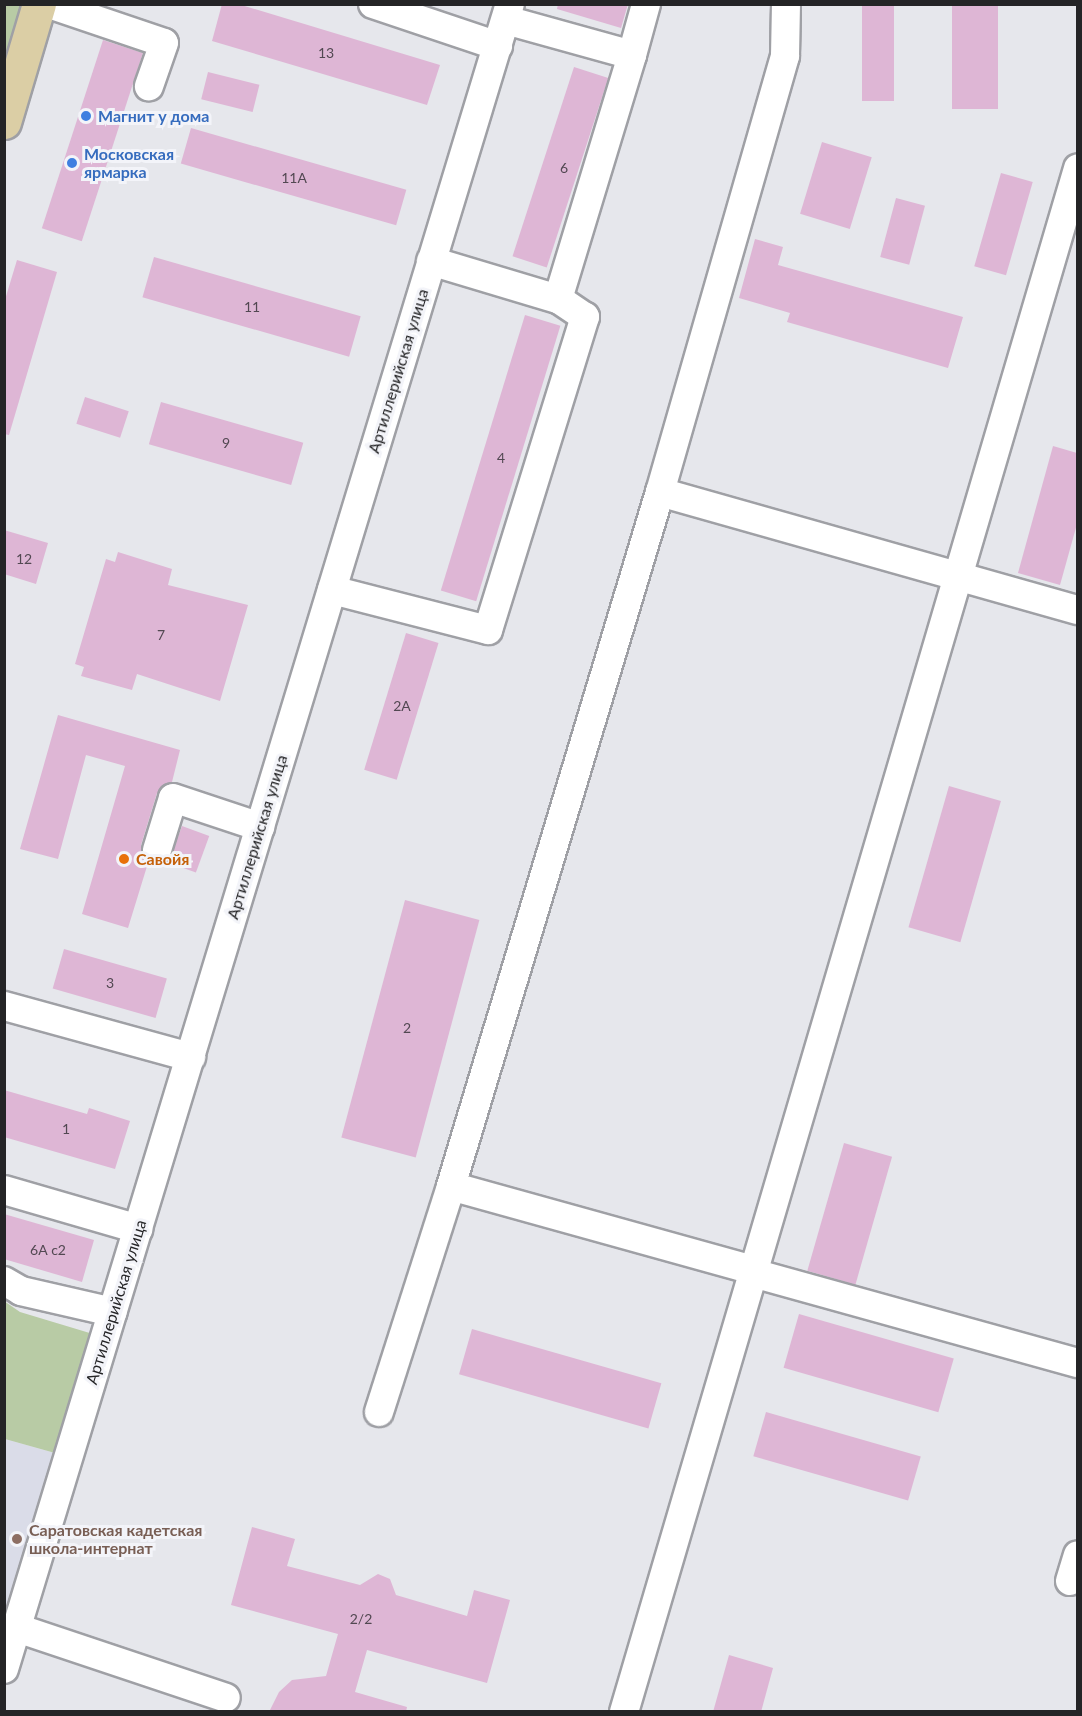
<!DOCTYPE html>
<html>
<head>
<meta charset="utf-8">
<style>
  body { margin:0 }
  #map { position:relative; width:1082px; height:1716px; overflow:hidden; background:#e6e7ec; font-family:Lato,sans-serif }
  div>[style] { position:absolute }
  .built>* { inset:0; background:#dadce8 }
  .green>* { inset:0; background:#b8cba5 }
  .building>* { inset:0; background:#deb6d5; transform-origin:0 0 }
  .roads { filter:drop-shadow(2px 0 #9fa0a5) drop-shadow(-2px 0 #9fa0a5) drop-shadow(0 2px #9fa0a5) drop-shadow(0 -2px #9fa0a5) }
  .minor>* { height:28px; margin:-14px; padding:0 14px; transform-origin:14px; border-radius:14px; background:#fff }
  .major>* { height:33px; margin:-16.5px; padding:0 16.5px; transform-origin:16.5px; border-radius:16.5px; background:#dbcea5 }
  .dots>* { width:16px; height:16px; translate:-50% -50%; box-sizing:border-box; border:3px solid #f3f4f9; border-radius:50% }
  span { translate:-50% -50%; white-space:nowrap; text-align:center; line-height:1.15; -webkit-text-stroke:6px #f3f4f9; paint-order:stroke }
  .number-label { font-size:14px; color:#524852 }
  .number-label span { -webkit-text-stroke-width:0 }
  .shop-label { font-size:16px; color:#366cbe; font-weight:700 }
  .left { translate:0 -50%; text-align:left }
  .street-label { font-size:16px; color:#242426 }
  .food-label { font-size:16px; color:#c56008; font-weight:700 }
  .education-label { font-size:16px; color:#785e54; font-weight:700 }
  .frame { position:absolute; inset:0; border:6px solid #242426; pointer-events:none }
</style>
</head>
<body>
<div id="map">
  <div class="built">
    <div style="clip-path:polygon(5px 1439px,55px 1453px,5px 1624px)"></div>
  </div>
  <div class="green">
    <div style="clip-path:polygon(5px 5px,26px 5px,5px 78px)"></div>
    <div style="clip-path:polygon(4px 1301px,20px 1312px,93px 1334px,55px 1453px,5px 1439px)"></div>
  </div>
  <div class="building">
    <div style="clip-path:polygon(222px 4px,238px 4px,440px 65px,427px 105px,212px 41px)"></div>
    <div style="clip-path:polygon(558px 4px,628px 4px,621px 28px,557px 9px)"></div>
    <div style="left:862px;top:4px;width:32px;height:97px"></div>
    <div style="left:952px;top:4px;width:46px;height:105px"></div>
    <div style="left:103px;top:40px;width:42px;height:198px;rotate:18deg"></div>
    <div style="left:574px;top:67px;width:36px;height:199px;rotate:18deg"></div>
    <div style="left:208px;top:72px;width:53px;height:28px;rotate:14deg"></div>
    <div style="left:191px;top:128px;width:224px;height:37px;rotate:16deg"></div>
    <div style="left:822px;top:142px;width:52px;height:75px;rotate:17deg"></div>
    <div style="left:1001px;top:173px;width:33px;height:97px;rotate:16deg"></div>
    <div style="left:896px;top:198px;width:30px;height:61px;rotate:15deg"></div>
    <div style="clip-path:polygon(755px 239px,783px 247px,778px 265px,963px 317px,948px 368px,787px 322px,790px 313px,739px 298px)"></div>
    <div style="left:154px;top:257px;width:215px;height:42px;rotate:16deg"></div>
    <div style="clip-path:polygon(17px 260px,57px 272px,9px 435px,4px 434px,4px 303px)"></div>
    <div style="left:525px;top:315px;width:37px;height:288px;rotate:17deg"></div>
    <div style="left:85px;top:397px;width:46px;height:28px;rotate:18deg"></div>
    <div style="left:161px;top:402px;width:148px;height:44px;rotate:16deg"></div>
    <div style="clip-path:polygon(1053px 446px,1077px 453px,1077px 524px,1060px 585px,1018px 573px)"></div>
    <div style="clip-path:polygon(4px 530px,48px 543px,36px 584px,4px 574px)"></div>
    <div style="clip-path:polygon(118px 552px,172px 569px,168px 585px,248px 605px,220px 701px,137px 674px,132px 690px,81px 676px,84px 667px,75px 664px,106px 559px,115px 562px)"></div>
    <div style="left:406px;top:633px;width:34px;height:143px;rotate:17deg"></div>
    <div style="clip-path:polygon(58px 715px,180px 750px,172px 782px,157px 793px,141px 845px,141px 854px,148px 863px,128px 928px,82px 914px,125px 766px,86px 755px,58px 859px,20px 849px)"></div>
    <div style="left:949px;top:786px;width:54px;height:147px;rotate:16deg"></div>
    <div style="left:182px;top:826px;width:29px;height:39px;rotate:20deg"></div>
    <div style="left:405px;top:900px;width:77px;height:246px;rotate:15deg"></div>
    <div style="left:64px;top:949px;width:107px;height:41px;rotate:16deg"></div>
    <div style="clip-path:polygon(4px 1090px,87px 1114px,89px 1108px,130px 1121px,115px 1169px,4px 1137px)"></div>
    <div style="left:844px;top:1143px;width:50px;height:133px;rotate:16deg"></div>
    <div style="clip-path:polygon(4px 1214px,94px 1240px,82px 1282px,4px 1259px)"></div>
    <div style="left:799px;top:1314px;width:161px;height:56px;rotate:16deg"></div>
    <div style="left:472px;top:1329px;width:197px;height:47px;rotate:16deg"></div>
    <div style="left:766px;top:1412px;width:161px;height:46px;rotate:16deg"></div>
    <div style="clip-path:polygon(252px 1527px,295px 1539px,287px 1566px,360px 1585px,378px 1574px,390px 1579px,396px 1595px,467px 1616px,474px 1590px,510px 1600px,487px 1683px,367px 1650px,355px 1692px,407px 1707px,406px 1712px,269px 1712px,279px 1692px,292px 1680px,326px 1676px,338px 1634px,231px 1605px)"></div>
    <div style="clip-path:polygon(729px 1655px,773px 1668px,761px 1712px,713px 1712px)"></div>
  </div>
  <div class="roads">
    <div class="minor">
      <div style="left:49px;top:4px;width:121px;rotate:18.7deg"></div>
      <div style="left:164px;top:43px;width:46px;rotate:109.2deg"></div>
      <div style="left:373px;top:4px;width:132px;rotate:18.6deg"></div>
      <div style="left:632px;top:55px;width:53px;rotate:-74.6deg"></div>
      <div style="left:431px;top:261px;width:133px;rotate:16.7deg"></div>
      <div style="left:558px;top:299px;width:255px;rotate:-73.1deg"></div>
      <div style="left:632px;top:55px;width:131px;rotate:-164.5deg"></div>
      <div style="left:660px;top:492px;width:434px;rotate:15.8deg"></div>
      <div style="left:332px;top:590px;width:161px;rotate:14.4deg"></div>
      <div style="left:488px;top:630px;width:328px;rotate:-72.8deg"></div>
      <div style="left:585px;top:317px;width:32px;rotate:-146deg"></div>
      <div style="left:157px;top:850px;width:54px;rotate:-72.9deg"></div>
      <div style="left:173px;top:798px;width:92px;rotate:18.4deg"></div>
      <div style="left:4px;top:1006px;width:194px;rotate:15.3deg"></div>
      <div style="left:4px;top:1190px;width:140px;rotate:16.2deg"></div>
      <div style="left:753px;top:1270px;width:313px;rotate:-164.5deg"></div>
      <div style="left:451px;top:1186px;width:725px;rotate:-73.24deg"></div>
      <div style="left:660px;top:492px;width:454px;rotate:-74deg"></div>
      <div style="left:785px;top:56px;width:52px;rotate:-88.9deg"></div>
      <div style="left:753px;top:1273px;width:337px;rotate:15.5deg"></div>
      <div style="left:4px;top:1281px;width:20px;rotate:30deg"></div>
      <div style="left:21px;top:1291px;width:94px;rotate:12.9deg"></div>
      <div style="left:379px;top:1412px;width:237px;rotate:-72.3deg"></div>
      <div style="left:1070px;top:1581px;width:27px;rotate:-73deg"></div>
      <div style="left:17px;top:1628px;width:220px;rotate:18.5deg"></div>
      <div style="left:4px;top:1669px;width:1740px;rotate:-73.1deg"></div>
      <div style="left:624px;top:1712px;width:1609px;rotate:-73.61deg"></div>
    </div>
    <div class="major">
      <div style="left:4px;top:122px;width:123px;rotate:-73.5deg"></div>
    </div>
  </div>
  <div class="dots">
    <div style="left:86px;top:116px;background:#3f7fe0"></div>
    <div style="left:72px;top:163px;background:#3f7fe0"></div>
    <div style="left:124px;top:859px;background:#e8710a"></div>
    <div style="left:17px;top:1539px;background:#8d6e63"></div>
  </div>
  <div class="number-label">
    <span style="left:326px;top:53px">13</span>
    <span style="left:564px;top:168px">6</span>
    <span style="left:294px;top:178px">11А</span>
    <span style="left:252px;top:307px">11</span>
    <span style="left:226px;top:443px">9</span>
    <span style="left:501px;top:458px">4</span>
    <span style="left:24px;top:559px">12</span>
    <span style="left:161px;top:635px">7</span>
    <span style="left:402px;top:706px">2А</span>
    <span style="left:110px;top:983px">3</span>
    <span style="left:407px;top:1028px">2</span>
    <span style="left:66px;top:1129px">1</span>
    <span style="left:48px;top:1250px">6А с2</span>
    <span style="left:361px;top:1619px">2/2</span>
  </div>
  <div class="shop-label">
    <span class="left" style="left:98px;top:116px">Магнит у дома</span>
    <span class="left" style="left:84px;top:163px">Московская<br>ярмарка</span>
  </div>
  <div class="street-label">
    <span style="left:398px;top:371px;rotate:-73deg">Артиллерийская улица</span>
    <span style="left:257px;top:837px;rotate:-73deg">Артиллерийская улица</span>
    <span style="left:116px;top:1302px;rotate:-73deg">Артиллерийская улица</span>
  </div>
  <div class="food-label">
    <span class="left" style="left:136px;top:859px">Савойя</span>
  </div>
  <div class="education-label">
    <span class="left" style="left:29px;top:1539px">Саратовская кадетская<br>школа-интернат</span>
  </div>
  <div class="frame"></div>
</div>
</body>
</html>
